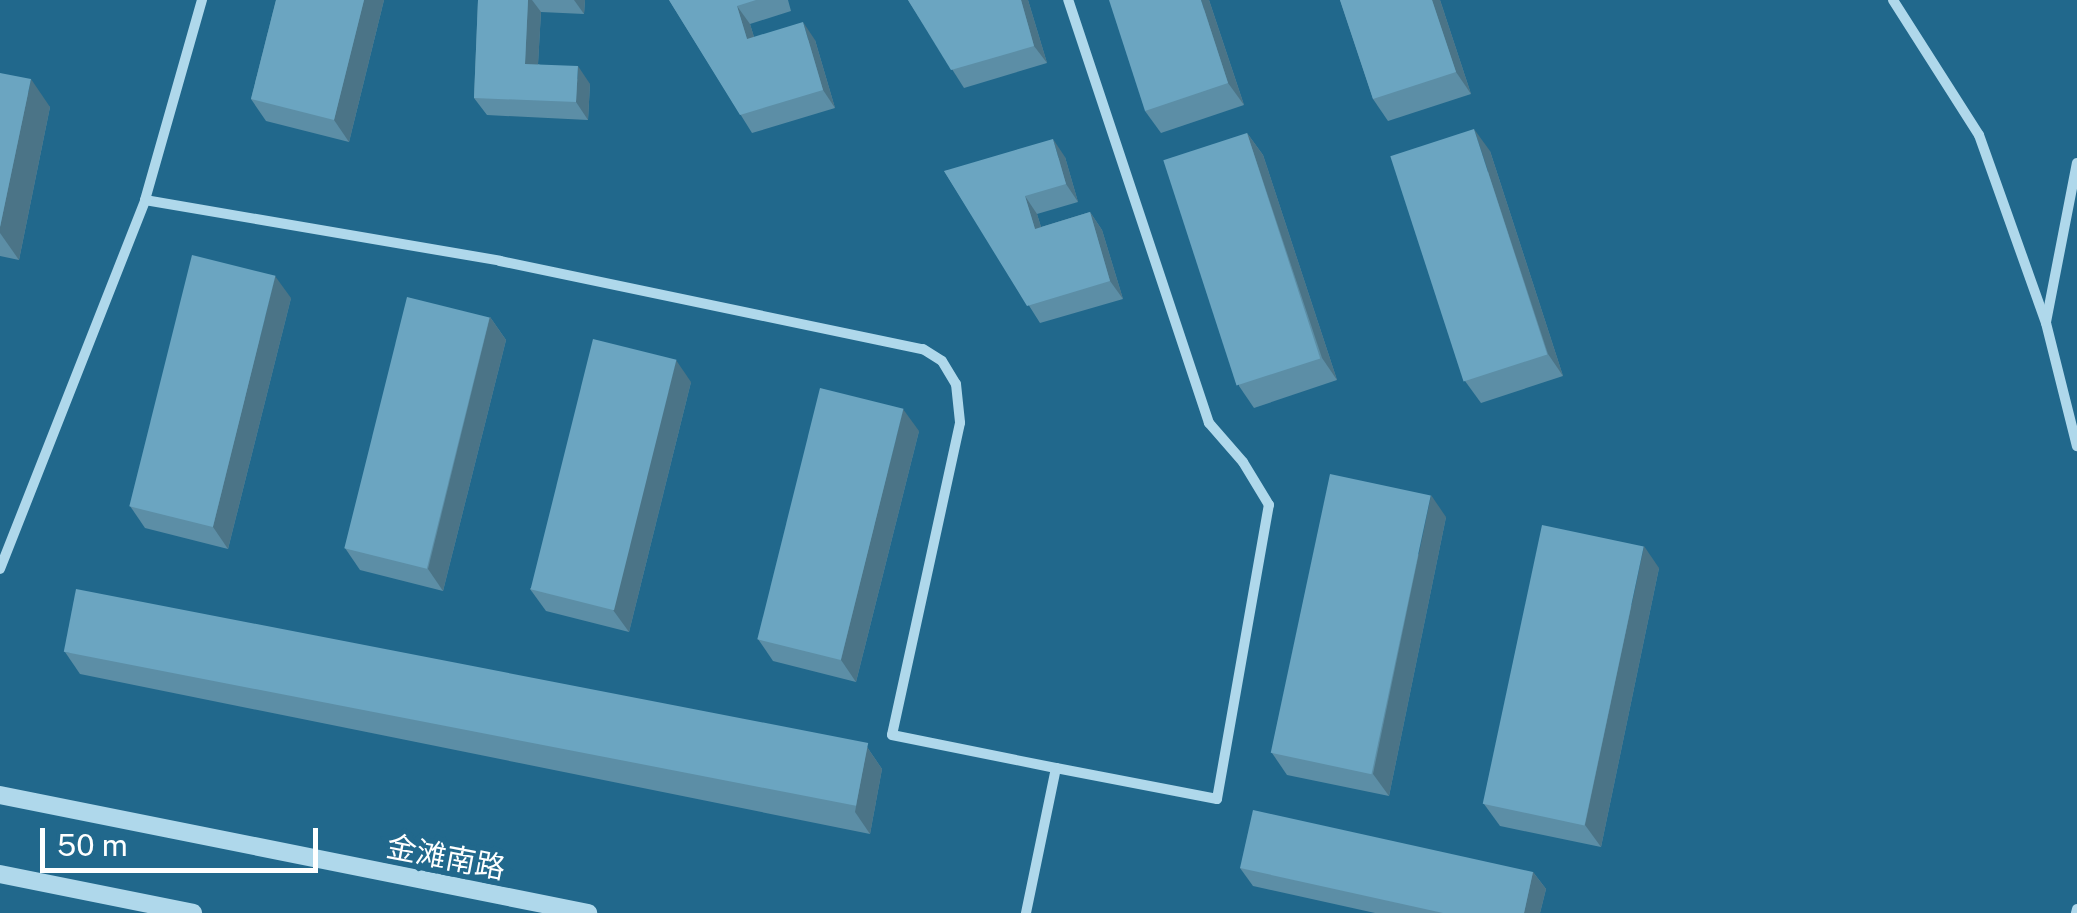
<!DOCTYPE html>
<html>
<head>
<meta charset="utf-8">
<style>
  body { margin:0 }
  #map { position:relative; width:2077px; height:913px; overflow:hidden; background:#21688c; font-family:"Public Sans","Noto Sans SC",sans-serif }
  div>[style] { position:absolute }
  .minor>* { height:10px; margin:-5px; padding:0 5px; transform-origin:5px; border-radius:5px; background:#afd8eb }
  .tertiary>* { height:18px; margin:-9px; padding:0 9px; transform-origin:9px; border-radius:9px; background:#afd8eb }
  .wall>* { inset:0; background:#5c8ea6 }
  .shaded-wall>* { inset:0; background:#4b7487 }
  .building>* { inset:0; background:#6ba5c1; transform-origin:0 0 }
  span { translate:-50% -50%; white-space:nowrap; text-align:center; line-height:1.15; -webkit-text-stroke:10px #21688c; paint-order:stroke }
  .street-label { font-size:30px; color:#fff }
  .scale { position:absolute; left:40px; top:828px; width:278px; height:45px; box-sizing:border-box; border:5px solid #fff; border-top:0; padding-left:12px; font-size:30px; line-height:35px; white-space:nowrap; color:#fff; -webkit-text-stroke:8px #21688c; paint-order:stroke }
</style>
</head>
<body>
<div id="map">
  <div class="minor">
    <div style="left:1893px;top:0;width:160px;rotate:57.5deg"></div>
    <div style="left:1979px;top:135px;width:200px;rotate:70.4deg"></div>
    <div style="left:2046px;top:323px;width:127px;rotate:75.9deg"></div>
    <div style="left:145px;top:200px;width:360px;rotate:9.7deg"></div>
    <div style="left:500px;top:261px;width:432px;rotate:11.8deg"></div>
    <div style="left:923px;top:349px;width:22px;rotate:32deg"></div>
    <div style="left:942px;top:361px;width:27px;rotate:59deg"></div>
    <div style="left:956px;top:384px;width:39px;rotate:84deg"></div>
    <div style="left:960px;top:423px;width:319px;rotate:102.3deg"></div>
    <div style="left:892px;top:735px;width:167px;rotate:11.4deg"></div>
    <div style="left:1056px;top:768px;width:148px;rotate:101.7deg"></div>
    <div style="left:2046px;top:322px;width:162px;rotate:-79deg"></div>
    <div style="left:0;top:569px;width:396px;rotate:-68.5deg"></div>
    <div style="left:145px;top:200px;width:208px;rotate:-74.1deg"></div>
    <div style="left:1056px;top:768px;width:164px;rotate:10.9deg"></div>
    <div style="left:1217px;top:799px;width:299px;rotate:-80deg"></div>
    <div style="left:1269px;top:505px;width:50px;rotate:-121.2deg"></div>
    <div style="left:1243px;top:462px;width:52px;rotate:-131.1deg"></div>
    <div style="left:1209px;top:423px;width:446px;rotate:-108.4deg"></div>
    <div style="left:2076px;top:913px;width:4px;rotate:-76deg"></div>
  </div>
  <div class="tertiary">
    <div style="left:0;top:795px;width:600px;rotate:11.35deg"></div>
    <div style="left:0;top:874px;width:197px;rotate:11.4deg"></div>
  </div>
  <div class="wall">
    <div style="clip-path:polygon(276px 0,384px 0,349px 142px,266px 121px,251px 99px)"></div>
    <div style="clip-path:polygon(478px 0,585px 0,584px 14px,541px 12px,538px 64px,590px 84px,588px 120px,487px 115px,474px 98px)"></div>
    <div style="clip-path:polygon(669px 0,788px 0,791px 11px,750px 24px,754px 37px,815px 40px,835px 108px,752px 133px)"></div>
    <div style="clip-path:polygon(908px 0,1028px 0,1047px 63px,964px 88px)"></div>
    <div style="clip-path:polygon(1209px 0,1244px 105px,1161px 133px,1145px 111px)"></div>
    <div style="clip-path:polygon(1340px 0,1440px 0,1471px 94px,1388px 121px,1373px 99px)"></div>
    <div style="clip-path:polygon(0 73px,50px 107px,19px 260px,0 256px)"></div>
    <div style="clip-path:polygon(1247px 133px,1263px 155px,1337px 380px,1254px 408px,1239px 386px)"></div>
    <div style="clip-path:polygon(1490px 151px,1563px 376px,1481px 403px,1465px 381px)"></div>
    <div style="clip-path:polygon(1065px 157px,1078px 202px,1037px 214px,1041px 227px,1090px 212px,1102px 230px,1123px 299px,1040px 323px,944px 171px)"></div>
    <div style="clip-path:polygon(291px 298px,228px 549px,145px 528px,130px 506px)"></div>
    <div style="clip-path:polygon(490px 317px,506px 340px,443px 591px,360px 570px,345px 548px)"></div>
    <div style="clip-path:polygon(691px 382px,629px 632px,546px 611px,530px 589px)"></div>
    <div style="clip-path:polygon(919px 431px,856px 682px,773px 661px,758px 639px)"></div>
    <div style="clip-path:polygon(1446px 517px,1389px 796px,1287px 775px,1272px 753px)"></div>
    <div style="clip-path:polygon(1659px 568px,1601px 847px,1500px 826px,1484px 804px)"></div>
    <div style="clip-path:polygon(65px 652px,867px 747px,882px 769px,870px 834px,80px 674px)"></div>
    <div style="clip-path:polygon(1240px 868px,1533px 872px,1546px 889px,1540px 913px,1375px 913px,1253px 886px)"></div>
  </div>
  <div class="shaded-wall">
    <div style="clip-path:polygon(364px 0,384px 0,349px 142px,334px 120px)"></div>
    <div style="clip-path:polygon(528px 0,532px 0,541px 12px,537px 82px,525px 64px)"></div>
    <div style="clip-path:polygon(574px 0,585px 0,584px 14px)"></div>
    <div style="clip-path:polygon(1021px 0,1028px 0,1047px 63px,1034px 46px)"></div>
    <div style="clip-path:polygon(1201px 0,1209px 0,1244px 105px,1228px 83px)"></div>
    <div style="clip-path:polygon(1432px 0,1440px 0,1471px 94px,1456px 72px)"></div>
    <div style="clip-path:polygon(737px 6px,750px 24px,760px 57px,747px 39px)"></div>
    <div style="clip-path:polygon(803px 22px,815px 40px,835px 108px,823px 90px)"></div>
    <div style="clip-path:polygon(578px 66px,590px 84px,588px 120px,576px 102px)"></div>
    <div style="clip-path:polygon(31px 79px,50px 107px,19px 260px,0 233px,0 227px)"></div>
    <div style="clip-path:polygon(1474px 129px,1490px 151px,1563px 376px,1548px 354px)"></div>
    <div style="clip-path:polygon(1247px 133px,1263px 155px,1337px 380px,1322px 358px)"></div>
    <div style="clip-path:polygon(1053px 139px,1065px 157px,1078px 202px,1066px 184px)"></div>
    <div style="clip-path:polygon(1025px 196px,1037px 214px,1047px 247px,1035px 229px)"></div>
    <div style="clip-path:polygon(1090px 212px,1102px 230px,1123px 299px,1110px 281px)"></div>
    <div style="clip-path:polygon(275px 276px,291px 298px,228px 549px,213px 527px)"></div>
    <div style="clip-path:polygon(490px 317px,506px 340px,443px 591px,428px 569px)"></div>
    <div style="clip-path:polygon(676px 360px,691px 382px,629px 632px,613px 610px)"></div>
    <div style="clip-path:polygon(903px 409px,919px 431px,856px 682px,841px 660px)"></div>
    <div style="clip-path:polygon(1431px 495px,1446px 517px,1389px 796px,1373px 774px)"></div>
    <div style="clip-path:polygon(1644px 546px,1659px 568px,1601px 847px,1585px 825px)"></div>
    <div style="clip-path:polygon(867px 747px,882px 769px,870px 834px,855px 812px)"></div>
    <div style="clip-path:polygon(1533px 872px,1546px 889px,1540px 913px,1524px 913px)"></div>
  </div>
  <div class="building">
    <div style="clip-path:polygon(276px 0,364px 0,334px 120px,251px 99px)"></div>
    <div style="clip-path:polygon(478px 0,528px 0,525px 64px,578px 66px,576px 102px,474px 98px)"></div>
    <div style="clip-path:polygon(669px 0,756px 0,737px 6px,747px 39px,803px 22px,823px 90px,740px 115px)"></div>
    <div style="clip-path:polygon(908px 0,1021px 0,1034px 46px,951px 70px)"></div>
    <div style="clip-path:polygon(1109px 0,1201px 0,1228px 83px,1145px 111px)"></div>
    <div style="clip-path:polygon(1340px 0,1432px 0,1456px 72px,1373px 99px)"></div>
    <div style="clip-path:polygon(0 73px,31px 79px,0 227px)"></div>
    <div style="left:1474px;top:129px;width:237px;height:88px;rotate:72deg"></div>
    <div style="left:1247px;top:133px;width:237px;height:88px;rotate:72deg"></div>
    <div style="clip-path:polygon(1053px 139px,1066px 184px,1025px 196px,1035px 229px,1090px 212px,1110px 281px,1027px 306px,944px 171px)"></div>
    <div style="left:192px;top:255px;width:86px;height:259px;rotate:14deg"></div>
    <div style="left:407px;top:297px;width:85px;height:259px;rotate:14deg"></div>
    <div style="left:593px;top:339px;width:86px;height:258px;rotate:14deg"></div>
    <div style="left:820px;top:388px;width:86px;height:259px;rotate:14deg"></div>
    <div style="left:1330px;top:474px;width:103px;height:285px;rotate:12deg"></div>
    <div style="left:1542px;top:525px;width:104px;height:285px;rotate:12deg"></div>
    <div style="left:76px;top:589px;width:807px;height:64px;rotate:11deg"></div>
    <div style="clip-path:polygon(1253px 810px,1533px 872px,1524px 913px,1443px 913px,1240px 868px)"></div>
  </div>
  <div class="street-label">
    <span style="left:446px;top:857px;rotate:11deg">金滩南路</span>
  </div>
  <div class="scale">50 m</div>
</div>
</body>
</html>
